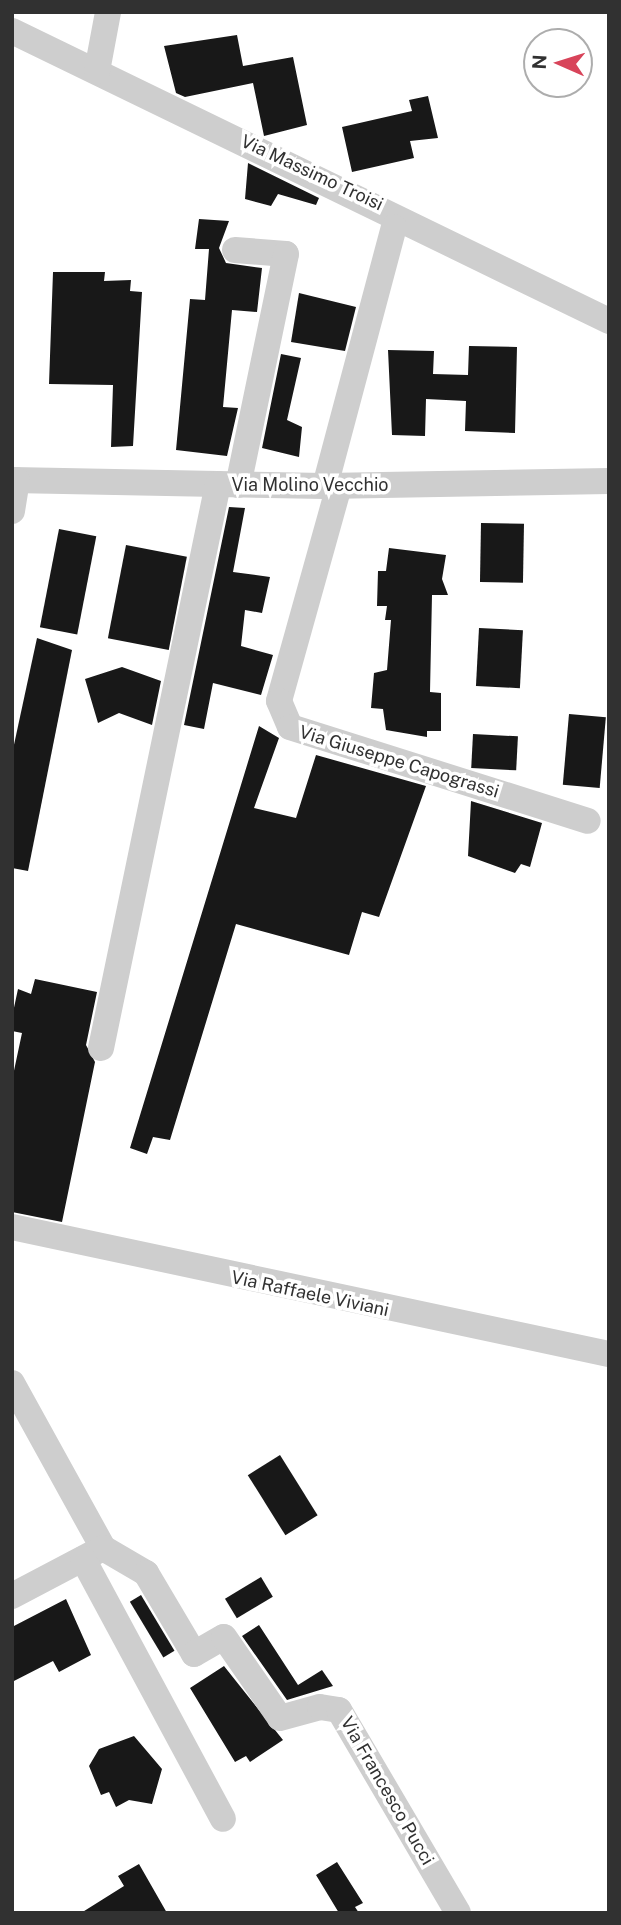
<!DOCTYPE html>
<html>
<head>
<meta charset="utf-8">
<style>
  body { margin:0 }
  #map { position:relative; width:621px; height:1925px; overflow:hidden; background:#fff; font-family:"Public Sans",sans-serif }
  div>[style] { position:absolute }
  .building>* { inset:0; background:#181818; transform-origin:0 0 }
  .minor>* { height:26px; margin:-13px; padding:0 13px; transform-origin:13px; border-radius:13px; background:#cecece }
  span { translate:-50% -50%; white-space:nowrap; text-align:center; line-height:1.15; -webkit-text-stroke:7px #fff; paint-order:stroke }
  .street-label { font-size:18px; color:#313131 }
  .frame { position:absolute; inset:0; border:14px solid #313131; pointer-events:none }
  .north { position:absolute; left:523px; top:28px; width:70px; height:70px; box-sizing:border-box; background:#fff; border:2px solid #adadad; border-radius:50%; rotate:273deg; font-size:19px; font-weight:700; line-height:28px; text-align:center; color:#313131 }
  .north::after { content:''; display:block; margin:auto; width:24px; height:32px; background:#d8445a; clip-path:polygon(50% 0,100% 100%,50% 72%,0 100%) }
</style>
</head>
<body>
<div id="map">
  <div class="building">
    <div style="clip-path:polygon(237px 35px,243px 66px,293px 57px,307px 125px,264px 136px,253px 83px,185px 97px,176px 93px,164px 46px)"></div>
    <div style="clip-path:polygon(428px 96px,438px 138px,410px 141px,414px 158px,352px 172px,342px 127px,412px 111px,409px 100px)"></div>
    <div style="clip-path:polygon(248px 163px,319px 198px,316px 205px,278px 194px,271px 206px,245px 199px)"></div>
    <div style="clip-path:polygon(199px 219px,229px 221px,219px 248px,226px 263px,262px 268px,257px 312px,232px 310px,223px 407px,238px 408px,227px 456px,176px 450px,190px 299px,205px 300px,209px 249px,195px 249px)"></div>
    <div style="clip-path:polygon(53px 272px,105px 272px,104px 281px,131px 280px,130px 291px,142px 292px,133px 446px,111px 447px,113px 385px,49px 384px)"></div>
    <div style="clip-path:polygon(299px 293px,356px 307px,345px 351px,291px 342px)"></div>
    <div style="clip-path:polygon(469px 346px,517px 347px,515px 433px,465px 431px,466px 401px,426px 399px,425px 436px,392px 435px,388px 350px,434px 351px,433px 374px,468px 375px)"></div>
    <div style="clip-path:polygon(281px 354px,301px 358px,287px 420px,302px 427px,299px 457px,262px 448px)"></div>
    <div style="clip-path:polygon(229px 507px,245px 508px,233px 572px,270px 577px,262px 613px,245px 610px,241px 646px,273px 655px,261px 695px,213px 683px,204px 729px,184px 725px)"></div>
    <div style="left:481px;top:523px;width:43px;height:59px;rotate:1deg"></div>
    <div style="left:59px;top:529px;width:38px;height:100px;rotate:11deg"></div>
    <div style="left:126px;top:545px;width:62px;height:95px;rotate:11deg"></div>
    <div style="clip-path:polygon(389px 548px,446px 555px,442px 579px,448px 595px,432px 595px,430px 692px,441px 693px,441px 731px,427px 731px,427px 737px,386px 730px,383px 709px,371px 708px,374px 673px,387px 670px,391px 620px,385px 620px,387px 606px,377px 606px,378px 571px,386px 571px)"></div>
    <div style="left:479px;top:628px;width:44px;height:58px;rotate:3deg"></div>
    <div style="clip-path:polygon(37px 638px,72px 650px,28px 871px,12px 868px,12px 754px)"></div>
    <div style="clip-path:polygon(122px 667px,161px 681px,152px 725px,119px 713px,98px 723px,85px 679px)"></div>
    <div style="left:569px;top:714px;width:37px;height:71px;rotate:5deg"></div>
    <div style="clip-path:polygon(259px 726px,279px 738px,254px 808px,296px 818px,316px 755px,426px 786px,379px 917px,362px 912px,349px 955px,236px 924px,170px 1140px,153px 1137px,147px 1154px,130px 1148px)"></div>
    <div style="left:473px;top:734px;width:45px;height:34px;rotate:3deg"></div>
    <div style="clip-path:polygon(471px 801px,542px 823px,530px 867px,521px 864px,515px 873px,468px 856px)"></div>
    <div style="clip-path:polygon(35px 979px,97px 992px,86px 1045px,95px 1062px,62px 1222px,12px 1212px,12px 1080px,22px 1033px,12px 1031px,12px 1017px,18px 989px,31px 994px)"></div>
    <div style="left:280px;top:1455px;width:71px;height:38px;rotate:58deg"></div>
    <div style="left:261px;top:1577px;width:23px;height:42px;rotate:59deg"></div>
    <div style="left:141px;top:1595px;width:65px;height:13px;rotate:59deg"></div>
    <div style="clip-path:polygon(66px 1599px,91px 1655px,59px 1672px,53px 1661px,12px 1682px,12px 1627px)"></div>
    <div style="clip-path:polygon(259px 1625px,298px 1685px,322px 1670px,333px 1686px,287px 1700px,242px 1636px)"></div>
    <div style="clip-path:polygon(224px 1666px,283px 1740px,250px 1762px,246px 1756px,235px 1762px,190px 1688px)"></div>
    <div style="clip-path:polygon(134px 1736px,162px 1769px,152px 1804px,129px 1800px,116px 1807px,109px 1792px,101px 1795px,89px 1766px,99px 1749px)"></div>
    <div style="clip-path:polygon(337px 1862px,363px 1903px,355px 1907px,359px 1913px,339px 1913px,316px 1875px)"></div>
    <div style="clip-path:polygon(139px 1864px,167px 1913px,81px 1913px,124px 1886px,118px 1876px)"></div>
  </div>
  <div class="minor">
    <div style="left:12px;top:31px;width:664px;rotate:25.91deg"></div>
    <div style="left:97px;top:71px;width:60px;rotate:-79.4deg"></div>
    <div style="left:235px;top:250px;width:51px;rotate:4.5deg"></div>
    <div style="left:286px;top:254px;width:236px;rotate:101.7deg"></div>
    <div style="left:12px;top:480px;width:313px;rotate:1.1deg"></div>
    <div style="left:325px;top:486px;width:284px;rotate:-1deg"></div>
    <div style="left:325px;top:486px;width:268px;rotate:-75.1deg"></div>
    <div style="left:339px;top:486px;width:223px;rotate:105.6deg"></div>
    <div style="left:279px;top:701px;width:28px;rotate:67deg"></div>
    <div style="left:290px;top:727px;width:312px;rotate:17.5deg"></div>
    <div style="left:12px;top:511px;width:31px;rotate:-81deg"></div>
    <div style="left:101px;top:1048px;width:576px;rotate:-78.28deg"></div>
    <div style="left:12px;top:1227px;width:610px;rotate:12.01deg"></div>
    <div style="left:12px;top:1383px;width:188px;rotate:61.1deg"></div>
    <div style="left:103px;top:1548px;width:103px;rotate:152.2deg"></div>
    <div style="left:103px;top:1548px;width:50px;rotate:30.2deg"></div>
    <div style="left:146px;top:1573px;width:94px;rotate:59.3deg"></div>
    <div style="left:194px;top:1654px;width:34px;rotate:-30deg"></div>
    <div style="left:224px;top:1637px;width:98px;rotate:55.3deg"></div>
    <div style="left:280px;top:1718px;width:41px;rotate:-15.4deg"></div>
    <div style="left:320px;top:1707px;width:19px;rotate:9deg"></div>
    <div style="left:339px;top:1710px;width:235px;rotate:59.6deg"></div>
    <div style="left:83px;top:1559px;width:295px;rotate:61.7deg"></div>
  </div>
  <div class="street-label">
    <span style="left:312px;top:173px;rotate:25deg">Via Massimo Troisi</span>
    <span style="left:310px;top:485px">Via Molino Vecchio</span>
    <span style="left:399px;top:762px;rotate:17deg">Via Giuseppe Capograssi</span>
    <span style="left:310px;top:1294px;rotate:12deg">Via Raffaele Viviani</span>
    <span style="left:387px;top:1791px;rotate:60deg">Via Francesco Pucci</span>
  </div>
  <div class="frame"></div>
  <div class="north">N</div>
</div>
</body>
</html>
